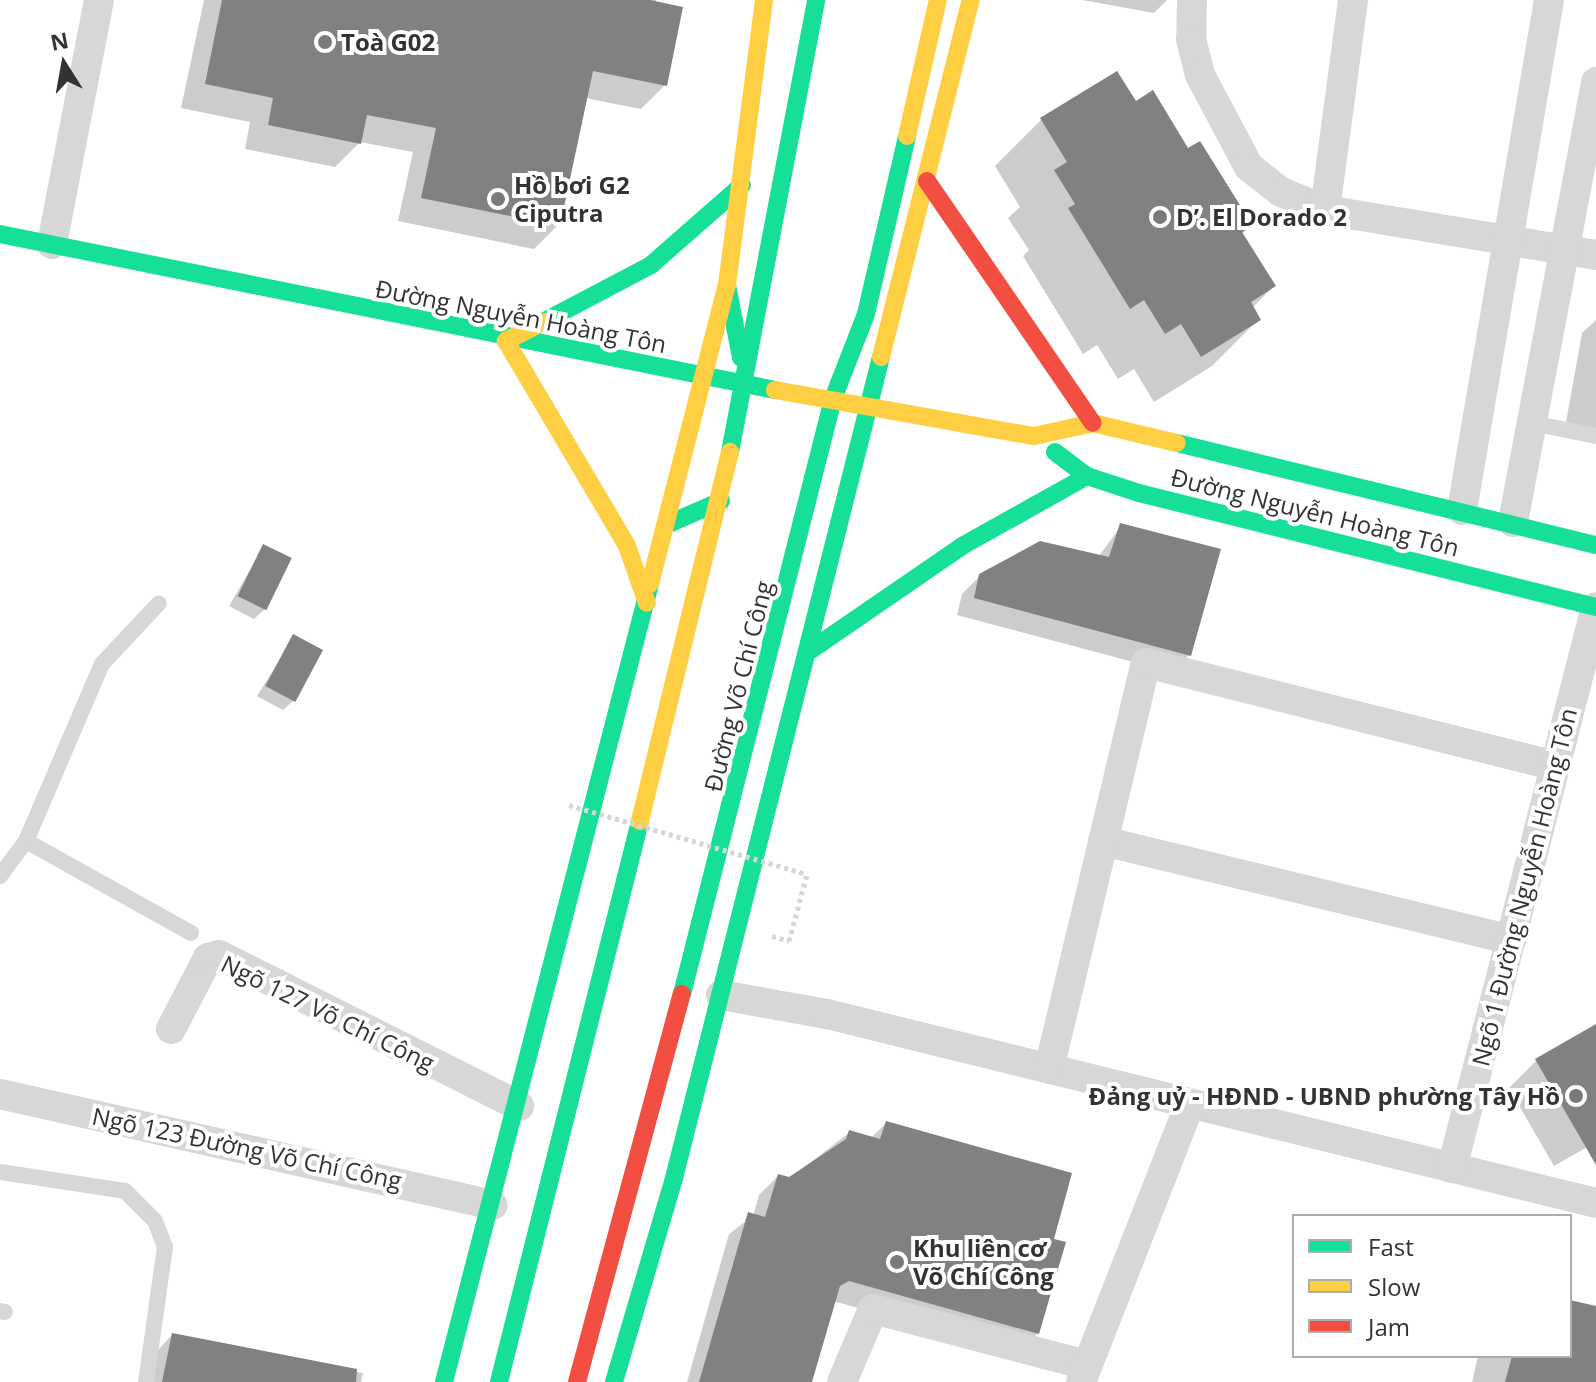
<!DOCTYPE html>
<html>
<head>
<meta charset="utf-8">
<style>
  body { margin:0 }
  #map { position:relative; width:1596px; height:1382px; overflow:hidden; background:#fff; font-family:"Open Sans",sans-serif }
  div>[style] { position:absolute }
  .shadow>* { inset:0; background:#0003 }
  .building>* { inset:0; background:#818181; transform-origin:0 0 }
  .path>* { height:5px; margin-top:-2.5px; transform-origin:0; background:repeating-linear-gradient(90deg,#d6d6d6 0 4px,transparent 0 8px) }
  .lane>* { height:16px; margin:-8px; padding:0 8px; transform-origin:8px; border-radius:8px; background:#d7d7d7 }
  .street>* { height:30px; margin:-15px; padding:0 15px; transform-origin:15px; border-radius:15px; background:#d7d7d7 }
  .fast>* { height:18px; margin:-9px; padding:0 9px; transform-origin:9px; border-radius:9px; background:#16e098 }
  .slow>* { height:18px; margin:-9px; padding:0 9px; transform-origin:9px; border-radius:9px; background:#ffcf43 }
  .jam>* { height:18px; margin:-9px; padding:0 9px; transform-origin:9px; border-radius:9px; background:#f24e42 }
  .path-bridge>* { height:5px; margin-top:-2.5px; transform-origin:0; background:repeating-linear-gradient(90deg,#d6d6d6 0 4px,transparent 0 8px) }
  .dots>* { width:22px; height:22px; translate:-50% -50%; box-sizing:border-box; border:4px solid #fff; border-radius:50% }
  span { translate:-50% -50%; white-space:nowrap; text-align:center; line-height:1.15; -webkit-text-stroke:8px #fff; paint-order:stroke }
  .poi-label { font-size:24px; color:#333; font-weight:700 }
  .left { translate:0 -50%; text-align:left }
  .right { translate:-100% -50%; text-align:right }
  .street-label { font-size:24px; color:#333 }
  .legend { position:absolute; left:1292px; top:1214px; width:280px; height:144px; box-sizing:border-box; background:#fff; border:2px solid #adadad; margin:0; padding:10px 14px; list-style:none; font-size:24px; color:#333 }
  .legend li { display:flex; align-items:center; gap:16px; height:40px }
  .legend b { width:40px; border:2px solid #adadad }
  .north { position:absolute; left:24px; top:24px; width:80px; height:80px; -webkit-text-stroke:6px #fff; paint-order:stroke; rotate:349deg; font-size:22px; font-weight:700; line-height:32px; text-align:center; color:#333 }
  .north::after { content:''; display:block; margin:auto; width:28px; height:36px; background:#333; clip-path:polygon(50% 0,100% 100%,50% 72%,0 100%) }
</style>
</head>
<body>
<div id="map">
  <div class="shadow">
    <div style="clip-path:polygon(204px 0,656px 0,665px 85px,641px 109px,585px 98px,558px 225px,534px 249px,398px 221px,413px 152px,360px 142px,335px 167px,245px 149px,250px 122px,181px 108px)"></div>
    <div style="clip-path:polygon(1082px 0,1167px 0,1154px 13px)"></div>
    <div style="clip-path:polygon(1116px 73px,1135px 104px,1188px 151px,1250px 226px,1241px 235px,1274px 286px,1252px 308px,1259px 319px,1212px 366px,1154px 402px,1134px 369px,1118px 379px,1097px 345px,1083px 354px,1023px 256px,1029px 250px,1008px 218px,1020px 207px,995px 166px,1041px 120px)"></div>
    <div style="clip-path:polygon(1596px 320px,1596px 433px,1565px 428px,1582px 333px)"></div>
    <div style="clip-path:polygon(1121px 526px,1189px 655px,1171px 672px,957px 615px,962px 594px,980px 576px,1099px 556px)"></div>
    <div style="clip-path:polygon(264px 546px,264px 610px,254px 619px,229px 606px)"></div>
    <div style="clip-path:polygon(294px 637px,293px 701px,283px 710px,257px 696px)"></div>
    <div style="clip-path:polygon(1596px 1026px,1596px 1142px,1554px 1166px,1509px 1088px,1536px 1061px)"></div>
    <div style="clip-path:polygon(886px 1123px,1051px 1240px,1038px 1333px,1018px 1352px,833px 1301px,810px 1382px,687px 1382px,729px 1234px,753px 1216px,759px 1195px,778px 1176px,789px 1179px,850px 1132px,871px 1138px)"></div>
    <div style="clip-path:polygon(1570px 1302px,1596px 1308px,1596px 1382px,1472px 1382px,1478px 1356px,1570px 1356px)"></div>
    <div style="clip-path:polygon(172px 1335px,363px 1373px,361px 1382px,151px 1382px,158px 1350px)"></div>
  </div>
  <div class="building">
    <div style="clip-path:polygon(222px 0,650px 0,683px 7px,667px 86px,593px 71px,560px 226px,421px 198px,436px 128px,367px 115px,361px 144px,268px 125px,273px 98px,205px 84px)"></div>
    <div style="clip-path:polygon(1117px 71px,1136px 101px,1153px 90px,1188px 148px,1200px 141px,1253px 226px,1242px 232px,1276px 286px,1251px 302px,1261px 320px,1201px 357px,1181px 324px,1165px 334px,1144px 300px,1130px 309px,1068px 208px,1075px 204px,1054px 170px,1067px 162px,1040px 118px)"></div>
    <div style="clip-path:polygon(1120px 523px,1221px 549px,1191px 656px,974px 598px,979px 574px,1040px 541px,1109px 557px)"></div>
    <div style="left:263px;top:544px;width:32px;height:58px;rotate:26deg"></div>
    <div style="left:293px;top:634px;width:34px;height:59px;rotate:28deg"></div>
    <div style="clip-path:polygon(1596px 1024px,1596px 1165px,1535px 1059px)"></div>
    <div style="clip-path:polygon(886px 1121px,1072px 1173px,1054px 1239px,1066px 1242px,1039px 1334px,849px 1281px,840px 1286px,812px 1382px,699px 1382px,748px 1212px,765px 1217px,778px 1174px,789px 1177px,846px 1139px,849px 1130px,880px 1139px)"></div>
    <div style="clip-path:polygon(1570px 1300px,1596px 1306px,1596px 1382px,1505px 1382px,1512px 1356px,1570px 1356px)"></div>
    <div style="clip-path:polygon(172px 1333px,357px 1369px,356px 1382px,162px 1382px)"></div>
  </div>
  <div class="path">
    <div style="left:772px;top:936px;width:18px;rotate:16deg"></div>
    <div style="left:789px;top:941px;width:69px;rotate:-75deg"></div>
  </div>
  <div class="lane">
    <div style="left:1532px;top:423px;width:65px;rotate:11.5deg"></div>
    <div style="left:26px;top:841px;width:189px;rotate:29.1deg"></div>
    <div style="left:0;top:876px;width:44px;rotate:-53.4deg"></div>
    <div style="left:26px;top:841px;width:193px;rotate:-66.8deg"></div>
    <div style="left:102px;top:664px;width:83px;rotate:-46.9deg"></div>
    <div style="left:0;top:1172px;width:126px;rotate:8.6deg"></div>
    <div style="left:125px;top:1191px;width:42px;rotate:45deg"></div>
    <div style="left:155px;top:1221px;width:28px;rotate:69deg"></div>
    <div style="left:165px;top:1247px;width:136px;rotate:98deg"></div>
    <div style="left:0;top:1311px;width:5px;rotate:11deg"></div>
  </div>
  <div class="street">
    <div style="left:1192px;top:0;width:39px;rotate:91deg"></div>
    <div style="left:1191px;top:39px;width:37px;rotate:76deg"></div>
    <div style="left:1200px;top:75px;width:104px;rotate:62deg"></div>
    <div style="left:1249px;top:167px;width:41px;rotate:38deg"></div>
    <div style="left:1281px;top:192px;width:48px;rotate:22.2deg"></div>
    <div style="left:1325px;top:210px;width:275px;rotate:9.4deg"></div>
    <div style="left:1325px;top:210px;width:212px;rotate:-82.4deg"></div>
    <div style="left:52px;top:244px;width:248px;rotate:-79.1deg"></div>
    <div style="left:1462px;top:510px;width:517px;rotate:-80.32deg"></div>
    <div style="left:1513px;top:522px;width:448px;rotate:-79.3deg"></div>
    <div style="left:1103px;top:841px;width:420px;rotate:13.6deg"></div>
    <div style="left:721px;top:995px;width:108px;rotate:10.2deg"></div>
    <div style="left:827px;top:1014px;width:792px;rotate:13.81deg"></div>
    <div style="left:171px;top:1029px;width:80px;rotate:-62.5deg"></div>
    <div style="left:208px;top:958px;width:11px;rotate:-15deg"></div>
    <div style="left:219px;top:955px;width:336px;rotate:26.7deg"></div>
    <div style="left:1049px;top:1069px;width:417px;rotate:-76.6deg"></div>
    <div style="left:1146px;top:663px;width:422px;rotate:14.1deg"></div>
    <div style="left:0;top:1094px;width:505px;rotate:12.69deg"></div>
    <div style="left:1452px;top:1168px;width:579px;rotate:-75.6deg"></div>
    <div style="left:842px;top:1382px;width:79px;rotate:-67deg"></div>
    <div style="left:873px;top:1309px;width:221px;rotate:14.7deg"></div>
    <div style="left:1081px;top:1382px;width:299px;rotate:-68.6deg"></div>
  </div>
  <div class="fast">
    <div style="left:0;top:234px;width:791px;rotate:11.38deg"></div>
    <div style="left:727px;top:285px;width:74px;rotate:79.1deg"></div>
    <div style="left:543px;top:322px;width:122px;rotate:-27.8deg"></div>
    <div style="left:651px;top:265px;width:121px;rotate:-41.3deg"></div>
    <div style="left:1177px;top:443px;width:431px;rotate:13.7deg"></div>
    <div style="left:730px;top:452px;width:460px;rotate:-79.2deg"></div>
    <div style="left:1055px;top:452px;width:40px;rotate:37deg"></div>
    <div style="left:1087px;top:476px;width:55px;rotate:18.1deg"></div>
    <div style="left:1139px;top:493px;width:471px;rotate:14deg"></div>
    <div style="left:666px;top:525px;width:60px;rotate:-23.6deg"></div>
    <div style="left:808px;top:652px;width:187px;rotate:-34.5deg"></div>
    <div style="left:962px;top:546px;width:143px;rotate:-29.2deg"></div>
    <div style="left:682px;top:994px;width:614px;rotate:-75.76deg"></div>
    <div style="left:833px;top:399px;width:91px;rotate:-68.8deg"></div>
    <div style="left:866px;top:314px;width:183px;rotate:-77deg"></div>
    <div style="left:444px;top:1382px;width:824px;rotate:-75.53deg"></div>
    <div style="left:499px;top:1382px;width:578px;rotate:-75.89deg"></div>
    <div style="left:614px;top:1382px;width:213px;rotate:-73.6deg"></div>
    <div style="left:674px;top:1178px;width:847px;rotate:-75.85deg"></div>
  </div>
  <div class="slow">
    <div style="left:907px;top:136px;width:139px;rotate:-77.2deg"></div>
    <div style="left:543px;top:322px;width:42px;rotate:152.8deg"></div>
    <div style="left:506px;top:341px;width:238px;rotate:59.4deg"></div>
    <div style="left:627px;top:546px;width:60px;rotate:70.7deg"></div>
    <div style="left:881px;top:357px;width:368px;rotate:-75.9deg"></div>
    <div style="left:775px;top:390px;width:263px;rotate:10.1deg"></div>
    <div style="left:1034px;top:436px;width:60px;rotate:-12.4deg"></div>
    <div style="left:1093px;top:423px;width:86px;rotate:13.4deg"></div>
    <div style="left:650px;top:584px;width:309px;rotate:-75.6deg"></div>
    <div style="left:727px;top:285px;width:287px;rotate:-82.6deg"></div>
    <div style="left:640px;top:821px;width:380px;rotate:-76.3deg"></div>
  </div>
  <div class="jam">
    <div style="left:927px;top:181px;width:293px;rotate:55.6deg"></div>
    <div style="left:577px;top:1382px;width:402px;rotate:-74.9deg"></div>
  </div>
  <div class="path-bridge">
    <div style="left:569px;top:805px;width:248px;rotate:16.2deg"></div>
  </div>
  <div class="dots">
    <div style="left:325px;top:42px;background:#7a7a7a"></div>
    <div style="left:498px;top:199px;background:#7a7a7a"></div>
    <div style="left:1160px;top:217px;background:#7a7a7a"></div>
    <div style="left:1576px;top:1096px;background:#7a7a7a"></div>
    <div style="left:897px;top:1262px;background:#7a7a7a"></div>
  </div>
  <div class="poi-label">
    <span class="left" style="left:341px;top:42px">Toà G02</span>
    <span class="left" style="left:514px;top:199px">Hồ bơi G2<br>Ciputra</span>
    <span class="left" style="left:1176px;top:217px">D’. El Dorado 2</span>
    <span class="right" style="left:1560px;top:1096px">Đảng uỷ - HĐND - UBND phường Tây Hồ</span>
    <span class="left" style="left:913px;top:1262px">Khu liên cơ<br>Võ Chí Công</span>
  </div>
  <div class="street-label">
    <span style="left:521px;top:316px;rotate:11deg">Đường Nguyễn Hoàng Tôn</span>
    <span style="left:1315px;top:512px;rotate:14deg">Đường Nguyễn Hoàng Tôn</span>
    <span style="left:738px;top:686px;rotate:-76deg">Đường Võ Chí Công</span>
    <span style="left:1524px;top:887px;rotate:-76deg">Ngõ 1 Đường Nguyễn Hoàng Tôn</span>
    <span style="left:328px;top:1013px;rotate:26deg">Ngõ 127 Võ Chí Công</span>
    <span style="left:247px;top:1148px;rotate:12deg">Ngõ 123 Đường Võ Chí Công</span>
  </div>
  <ul class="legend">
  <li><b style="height:10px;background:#16e098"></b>Fast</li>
  <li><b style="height:10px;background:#ffcf43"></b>Slow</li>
  <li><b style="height:10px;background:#f24e42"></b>Jam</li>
  </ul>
  <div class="north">N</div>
</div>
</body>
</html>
